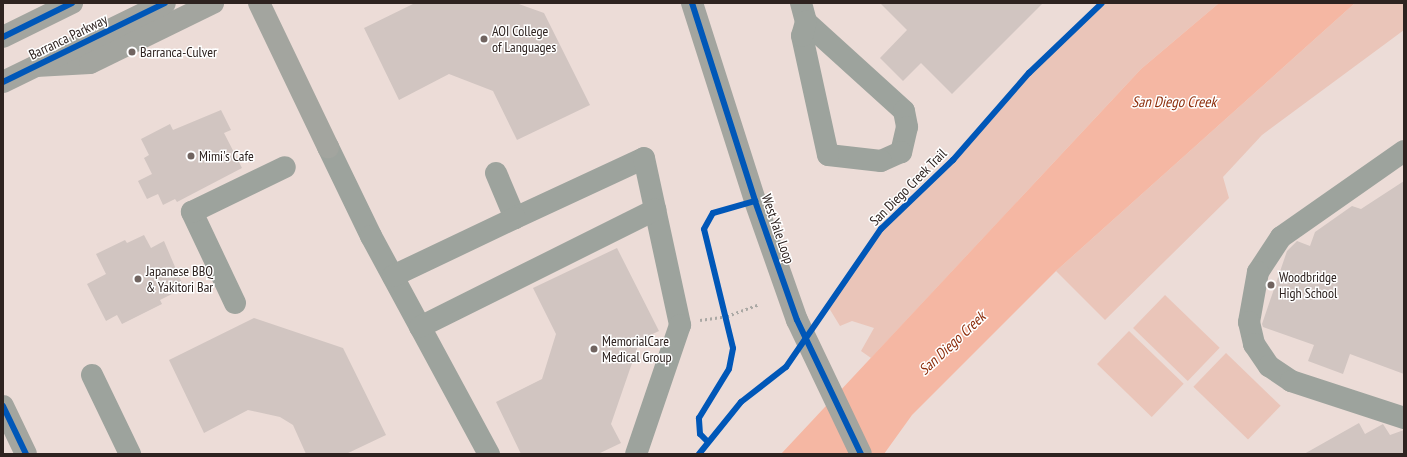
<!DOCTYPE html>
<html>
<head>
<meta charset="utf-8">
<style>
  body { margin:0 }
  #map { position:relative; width:1407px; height:457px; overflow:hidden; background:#ecdcd7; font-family:"PT Sans Narrow",sans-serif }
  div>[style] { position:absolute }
  .green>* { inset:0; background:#eac5b9; transform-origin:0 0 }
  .water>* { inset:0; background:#f5b7a3 }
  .building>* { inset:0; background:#d1c5c1 }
  .path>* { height:2.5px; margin-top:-1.25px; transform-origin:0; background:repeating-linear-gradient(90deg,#aaa8a4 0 2px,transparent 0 5px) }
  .minor>* { height:22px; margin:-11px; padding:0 11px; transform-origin:11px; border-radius:11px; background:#9da39d }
  .major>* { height:22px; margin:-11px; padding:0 11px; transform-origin:11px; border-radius:11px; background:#a3a59f }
  .cycleway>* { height:6px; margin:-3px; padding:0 3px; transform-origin:3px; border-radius:3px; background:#0057b8 }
  .dots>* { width:11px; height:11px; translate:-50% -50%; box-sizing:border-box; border:2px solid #fff; border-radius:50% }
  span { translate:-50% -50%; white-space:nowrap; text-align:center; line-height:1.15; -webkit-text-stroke:3px #fff; paint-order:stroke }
  .poi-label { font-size:14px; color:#2e2320 }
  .left { translate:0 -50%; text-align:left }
  .street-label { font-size:14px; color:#2e2320 }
  .water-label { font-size:15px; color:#8c2d0b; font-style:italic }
  .frame { position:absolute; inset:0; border:4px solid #2e2320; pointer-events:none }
</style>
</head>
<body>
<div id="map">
  <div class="green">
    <div style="clip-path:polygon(1106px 3px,1219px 3px,1141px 69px,871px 358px,861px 351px,874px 328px,852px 321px,840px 326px,829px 308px,881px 229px,953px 160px,1029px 73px)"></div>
    <div style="clip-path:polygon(1355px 3px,1404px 3px,1404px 30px,1262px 135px,1223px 177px,1229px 198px,1105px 320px,1056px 271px)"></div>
    <div style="left:1165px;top:295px;width:76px;height:46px;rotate:44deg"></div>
    <div style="left:1129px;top:331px;width:76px;height:46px;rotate:44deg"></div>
    <div style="left:1226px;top:353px;width:76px;height:47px;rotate:44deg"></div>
  </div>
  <div class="water">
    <div style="clip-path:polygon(1219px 3px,1355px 3px,1056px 271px,912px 415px,884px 454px,781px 454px,1141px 69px)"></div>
  </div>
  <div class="building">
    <div style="clip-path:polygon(415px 3px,516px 3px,544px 13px,590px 105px,517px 140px,493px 91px,449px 74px,399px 100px,364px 28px)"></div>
    <div style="clip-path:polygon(880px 3px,1043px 3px,952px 94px,921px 63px,903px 81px,880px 58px,907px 30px)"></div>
    <div style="clip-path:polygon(221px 110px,231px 130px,224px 133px,242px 168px,177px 202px,175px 199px,163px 205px,158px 194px,147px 199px,138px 181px,152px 174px,144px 158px,149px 155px,141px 139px,170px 124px,173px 130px)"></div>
    <div style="clip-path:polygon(1404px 181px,1404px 374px,1350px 354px,1343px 374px,1308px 361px,1314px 345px,1263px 327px,1262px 324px,1287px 251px,1297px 241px,1310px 246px,1315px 232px,1352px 206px,1361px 209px)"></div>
    <div style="clip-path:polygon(144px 235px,151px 248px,164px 241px,184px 288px,160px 300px,162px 304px,122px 324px,117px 315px,106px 321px,87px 284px,106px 274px,96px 254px,125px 240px,127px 243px)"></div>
    <div style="clip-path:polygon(617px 248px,659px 331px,640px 340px,611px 424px,621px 443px,598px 454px,521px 454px,496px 402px,542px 379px,556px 334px,533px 288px)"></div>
    <div style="clip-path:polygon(254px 318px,343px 348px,386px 435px,346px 454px,306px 454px,293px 425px,280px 417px,248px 410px,204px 433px,169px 360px)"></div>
    <div style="clip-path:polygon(1359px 423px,1365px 434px,1383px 424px,1390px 435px,1404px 430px,1404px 454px,1304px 454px)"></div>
  </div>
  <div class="path">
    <div style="left:700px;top:320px;width:27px;rotate:-8deg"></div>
    <div style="left:727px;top:316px;width:33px;rotate:-20deg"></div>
  </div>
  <div class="minor">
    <div style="left:801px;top:3px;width:20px;rotate:75deg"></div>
    <div style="left:806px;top:22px;width:132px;rotate:42.2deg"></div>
    <div style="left:904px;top:111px;width:16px;rotate:79deg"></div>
    <div style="left:907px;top:127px;width:26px;rotate:103deg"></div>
    <div style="left:901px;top:152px;width:22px;rotate:156deg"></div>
    <div style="left:881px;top:161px;width:53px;rotate:-173.5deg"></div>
    <div style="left:828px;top:155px;width:122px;rotate:-102.3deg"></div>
    <div style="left:802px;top:36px;width:15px;rotate:-74deg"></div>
    <div style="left:328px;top:147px;width:99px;rotate:64.2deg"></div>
    <div style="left:371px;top:236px;width:248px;rotate:61.6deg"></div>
    <div style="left:1404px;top:151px;width:150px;rotate:145deg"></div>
    <div style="left:1281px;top:237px;width:42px;rotate:123.3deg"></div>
    <div style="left:1258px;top:272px;width:51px;rotate:100.2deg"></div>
    <div style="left:1249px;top:322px;width:23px;rotate:77deg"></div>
    <div style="left:1254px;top:344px;width:27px;rotate:56deg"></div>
    <div style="left:1269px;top:366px;width:27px;rotate:34deg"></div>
    <div style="left:1291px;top:381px;width:119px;rotate:18.1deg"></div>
    <div style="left:496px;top:173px;width:49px;rotate:67.1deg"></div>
    <div style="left:515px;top:218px;width:142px;rotate:-24.9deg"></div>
    <div style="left:644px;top:158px;width:171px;rotate:77.8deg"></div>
    <div style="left:680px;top:325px;width:136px;rotate:108.8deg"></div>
    <div style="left:393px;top:276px;width:135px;rotate:-25.4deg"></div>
    <div style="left:235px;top:303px;width:101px;rotate:-115.3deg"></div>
    <div style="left:192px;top:212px;width:103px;rotate:-25.8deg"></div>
    <div style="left:420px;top:327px;width:263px;rotate:-26.5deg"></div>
    <div style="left:92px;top:375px;width:88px;rotate:64.3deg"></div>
  </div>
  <div class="major">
    <div style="left:259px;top:3px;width:160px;rotate:64.4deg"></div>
    <div style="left:692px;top:3px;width:208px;rotate:72.3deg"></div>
    <div style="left:755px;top:201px;width:126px;rotate:70.6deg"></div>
    <div style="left:797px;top:320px;width:148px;rotate:64.5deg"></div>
    <div style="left:3px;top:37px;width:77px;rotate:-26.2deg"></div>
    <div style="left:36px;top:66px;width:54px;rotate:-3.2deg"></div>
    <div style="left:90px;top:63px;width:137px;rotate:-26deg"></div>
    <div style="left:3px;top:82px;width:180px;rotate:-26deg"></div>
    <div style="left:3px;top:406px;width:53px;rotate:64.4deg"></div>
  </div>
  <div class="cycleway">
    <div style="left:692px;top:3px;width:208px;rotate:72.3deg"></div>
    <div style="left:755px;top:201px;width:126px;rotate:70.6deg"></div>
    <div style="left:797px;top:320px;width:148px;rotate:64.5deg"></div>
    <div style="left:3px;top:37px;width:77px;rotate:-26.2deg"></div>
    <div style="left:3px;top:82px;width:180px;rotate:-26deg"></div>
    <div style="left:3px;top:406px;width:53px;rotate:64.4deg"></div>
    <div style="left:708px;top:442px;width:11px;rotate:-135deg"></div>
    <div style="left:700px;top:434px;width:16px;rotate:-94deg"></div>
    <div style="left:699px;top:418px;width:57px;rotate:-58.5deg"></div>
    <div style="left:729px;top:369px;width:21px;rotate:-79deg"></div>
    <div style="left:733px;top:348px;width:122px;rotate:-103.7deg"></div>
    <div style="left:704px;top:229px;width:18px;rotate:-61deg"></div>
    <div style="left:713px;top:213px;width:44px;rotate:-15.9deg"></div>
    <div style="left:699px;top:454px;width:67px;rotate:-51.1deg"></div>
    <div style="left:741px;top:402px;width:57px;rotate:-37.9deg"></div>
    <div style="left:786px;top:367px;width:168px;rotate:-55.5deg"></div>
    <div style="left:881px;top:229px;width:100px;rotate:-43.8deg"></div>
    <div style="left:953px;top:160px;width:116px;rotate:-48.9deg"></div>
    <div style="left:1029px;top:73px;width:101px;rotate:-43.8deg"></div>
  </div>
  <div class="dots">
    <div style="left:484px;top:39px;background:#706460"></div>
    <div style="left:132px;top:52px;background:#706460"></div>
    <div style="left:191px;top:156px;background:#706460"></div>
    <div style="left:138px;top:279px;background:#706460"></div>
    <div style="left:1271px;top:285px;background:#706460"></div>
    <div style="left:594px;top:349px;background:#706460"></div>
  </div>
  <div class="poi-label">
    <span class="left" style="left:492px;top:39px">AOI College<br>of Languages</span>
    <span class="left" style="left:140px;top:52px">Barranca-Culver</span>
    <span class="left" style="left:199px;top:156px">Mimi's Cafe</span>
    <span class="left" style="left:146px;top:279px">Japanese BBQ<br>&amp; Yakitori Bar</span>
    <span class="left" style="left:1279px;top:285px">Woodbridge<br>High School</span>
    <span class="left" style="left:602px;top:349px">MemorialCare<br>Medical Group</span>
  </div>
  <div class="street-label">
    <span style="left:68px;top:37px;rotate:-26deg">Barranca Parkway</span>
    <span style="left:908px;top:187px;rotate:-45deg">San Diego Creek Trail</span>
    <span style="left:778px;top:229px;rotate:71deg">West Yale Loop</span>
  </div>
  <div class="water-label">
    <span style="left:1174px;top:102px">San Diego Creek</span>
    <span style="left:952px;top:343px;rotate:-43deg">San Diego Creek</span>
  </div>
  <div class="frame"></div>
</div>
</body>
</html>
